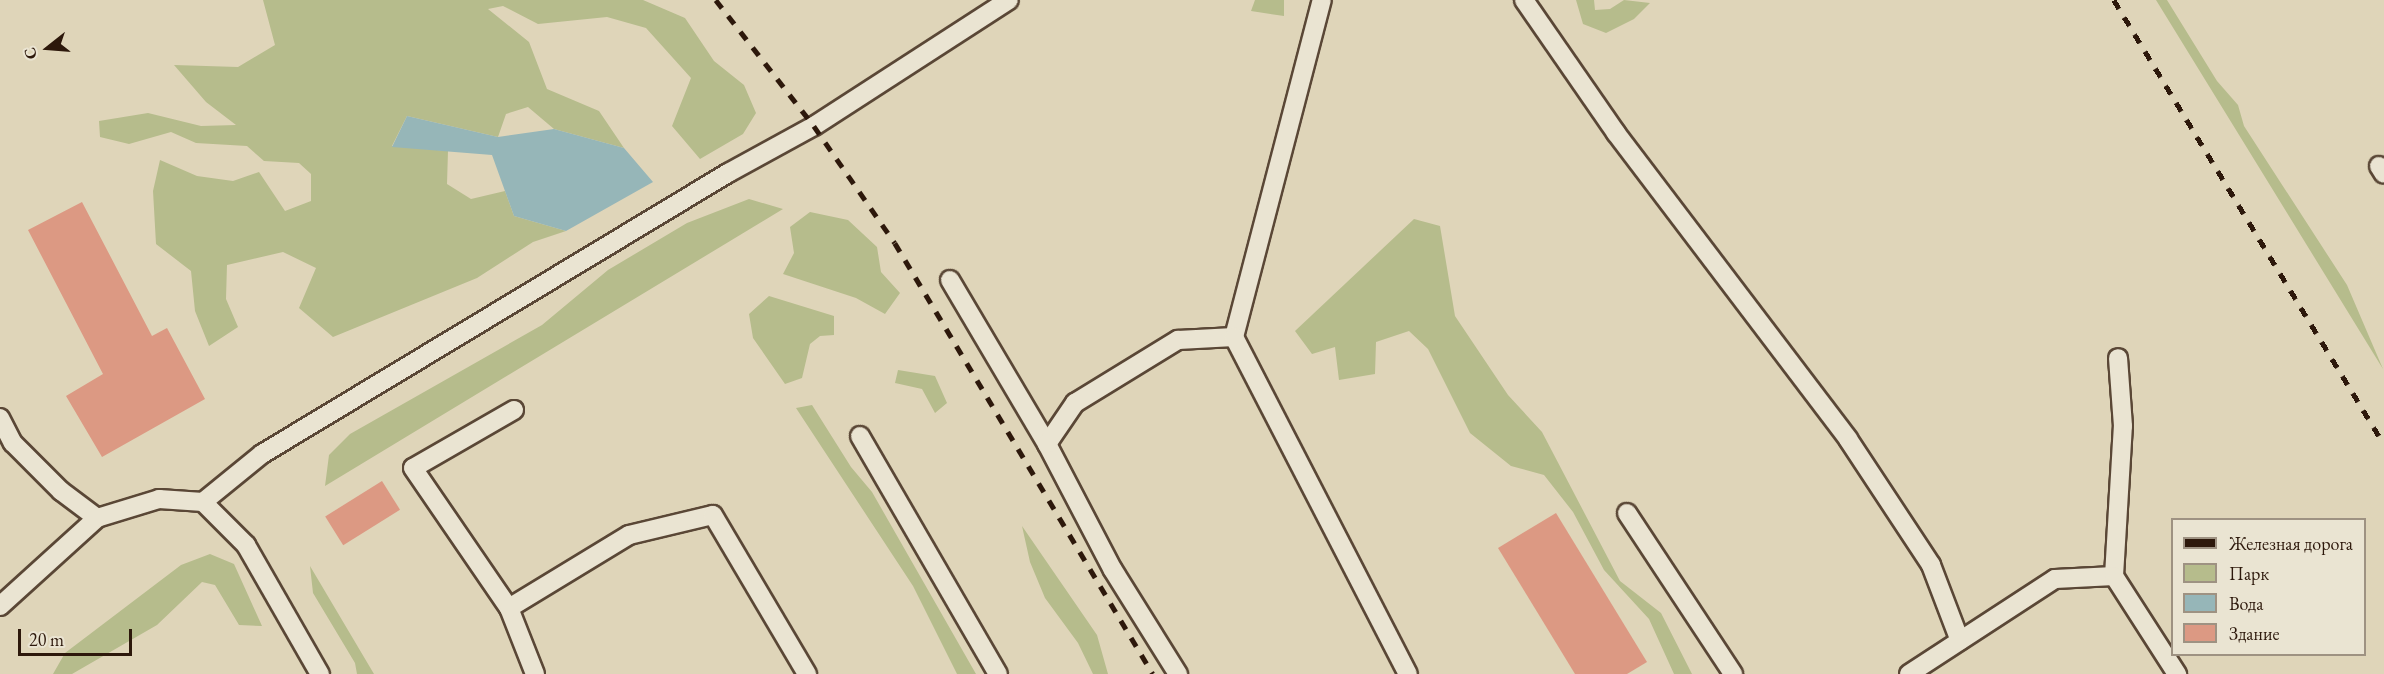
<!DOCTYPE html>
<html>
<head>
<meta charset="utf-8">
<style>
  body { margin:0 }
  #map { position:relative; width:2384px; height:674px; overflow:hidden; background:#dfd5b9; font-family:"EB Garamond",serif }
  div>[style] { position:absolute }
  .green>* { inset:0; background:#b6bc8c }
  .water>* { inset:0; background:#96b6b8 }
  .building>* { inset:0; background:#dc9983; transform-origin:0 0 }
  .roads { filter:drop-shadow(2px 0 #5a4736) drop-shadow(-2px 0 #5a4736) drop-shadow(0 2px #5a4736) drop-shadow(0 -2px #5a4736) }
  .lane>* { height:18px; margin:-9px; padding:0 9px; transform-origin:9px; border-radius:9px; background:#eae4d2 }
  .rail>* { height:4.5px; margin-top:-2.25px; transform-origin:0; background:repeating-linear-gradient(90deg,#2d180b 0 10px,transparent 0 20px) }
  span { translate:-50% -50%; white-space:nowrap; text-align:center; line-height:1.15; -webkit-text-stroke:6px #eae4d2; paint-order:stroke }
  .legend { position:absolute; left:2171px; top:518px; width:195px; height:138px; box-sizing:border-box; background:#eae4d2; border:2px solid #9e9282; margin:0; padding:8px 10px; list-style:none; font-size:18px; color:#2d180b }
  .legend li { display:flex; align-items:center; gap:12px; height:30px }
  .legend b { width:30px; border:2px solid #9e9282 }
  .north { position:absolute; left:18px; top:18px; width:60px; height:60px; -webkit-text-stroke:4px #eae4d2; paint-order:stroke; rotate:253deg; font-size:16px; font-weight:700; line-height:24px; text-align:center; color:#2d180b }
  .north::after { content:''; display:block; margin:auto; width:21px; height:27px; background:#2d180b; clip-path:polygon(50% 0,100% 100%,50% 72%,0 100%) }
  .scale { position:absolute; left:18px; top:629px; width:114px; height:27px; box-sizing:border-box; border:3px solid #2d180b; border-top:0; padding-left:8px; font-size:18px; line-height:21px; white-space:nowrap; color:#2d180b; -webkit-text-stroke:4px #eae4d2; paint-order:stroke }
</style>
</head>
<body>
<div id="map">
  <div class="green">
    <div style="clip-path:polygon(263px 0,643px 0,685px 18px,714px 61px,744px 85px,756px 113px,743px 134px,700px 159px,672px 126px,691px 78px,646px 28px,607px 17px,538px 24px,503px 6px,488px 9px,529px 42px,547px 89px,599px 111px,624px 148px,554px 129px,528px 107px,506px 114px,498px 137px,407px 116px,392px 146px,448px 151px,447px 184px,471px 199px,505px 191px,514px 216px,566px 231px,533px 242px,477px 278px,333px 337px,299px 308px,316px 268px,283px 252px,227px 265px,226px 299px,238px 327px,209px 346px,195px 311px,191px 271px,156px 244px,153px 191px,160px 160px,197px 176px,233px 181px,259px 172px,285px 211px,311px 201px,311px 174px,299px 163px,264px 161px,247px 146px,196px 143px,171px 132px,129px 144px,100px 137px,99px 121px,148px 113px,201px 126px,236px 125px,206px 102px,174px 65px,238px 67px,275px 45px)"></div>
    <div style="clip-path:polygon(1255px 0,1284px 0,1284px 16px,1251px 11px)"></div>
    <div style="clip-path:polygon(1576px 0,1594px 0,1595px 10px,1610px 9px,1624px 0,1650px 3px,1634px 19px,1606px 33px,1583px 24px)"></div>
    <div style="clip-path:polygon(2156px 0,2167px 0,2217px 81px,2238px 105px,2244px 126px,2347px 285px,2383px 369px)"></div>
    <div style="clip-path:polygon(749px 199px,783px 209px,325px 486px,329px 455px,350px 434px,542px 325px,608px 270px,687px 223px)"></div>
    <div style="clip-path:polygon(810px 212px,848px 220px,877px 247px,881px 272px,900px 293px,885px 314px,856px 298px,783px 274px,794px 253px,790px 227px)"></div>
    <div style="clip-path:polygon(1414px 219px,1440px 226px,1455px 316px,1508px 395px,1542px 432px,1620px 581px,1661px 613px,1692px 674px,1674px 674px,1649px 619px,1604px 570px,1573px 512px,1544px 475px,1511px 466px,1470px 433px,1428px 349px,1409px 331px,1376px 342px,1375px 374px,1339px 380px,1335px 347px,1312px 354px,1295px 331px)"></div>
    <div style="clip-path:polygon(769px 296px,834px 316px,834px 335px,820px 336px,810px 344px,802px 378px,785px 384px,753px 338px,749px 314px)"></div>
    <div style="clip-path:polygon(898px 370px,935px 376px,947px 403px,935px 413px,922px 389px,895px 383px)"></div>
    <div style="clip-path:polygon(812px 405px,851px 467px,872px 492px,976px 674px,957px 674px,913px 586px,796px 408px)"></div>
    <div style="clip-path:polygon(1022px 526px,1097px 635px,1108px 674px,1093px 674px,1078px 643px,1045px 598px,1030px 562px)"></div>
    <div style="clip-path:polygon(210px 554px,234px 564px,262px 626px,239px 625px,215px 585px,202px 582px,157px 625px,72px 674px,53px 674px,65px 653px,181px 565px)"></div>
    <div style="clip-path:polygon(310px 566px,374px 674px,357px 674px,355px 663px,313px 593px)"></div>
  </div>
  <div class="water">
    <div style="clip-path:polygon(407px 116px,498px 137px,554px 129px,624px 148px,653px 182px,566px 231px,514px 216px,492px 155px,392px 147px)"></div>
  </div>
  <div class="building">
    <div style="clip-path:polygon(82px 202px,152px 336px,167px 328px,205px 399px,102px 457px,66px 396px,103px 374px,28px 230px)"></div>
    <div style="left:382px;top:481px;width:34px;height:67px;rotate:58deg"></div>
    <div style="clip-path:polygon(1556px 513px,1647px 662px,1627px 674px,1575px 674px,1498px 548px)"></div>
  </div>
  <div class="roads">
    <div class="lane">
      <div style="left:1524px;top:0;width:162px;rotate:55.3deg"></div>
      <div style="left:1616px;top:133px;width:384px;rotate:52.8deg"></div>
      <div style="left:1848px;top:439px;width:151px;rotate:56.6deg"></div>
      <div style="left:1931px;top:565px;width:81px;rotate:69.1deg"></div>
      <div style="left:2379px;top:166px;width:9px;rotate:58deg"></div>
      <div style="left:950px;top:280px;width:191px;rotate:59.4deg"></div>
      <div style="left:1047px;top:444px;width:142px;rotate:62.4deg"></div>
      <div style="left:1113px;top:570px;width:123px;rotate:58deg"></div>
      <div style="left:1234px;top:337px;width:348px;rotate:-75.4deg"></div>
      <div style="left:514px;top:410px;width:116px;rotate:150.1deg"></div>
      <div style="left:413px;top:468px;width:170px;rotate:55.6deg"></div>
      <div style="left:509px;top:608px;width:71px;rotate:68.5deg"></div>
      <div style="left:0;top:418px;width:28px;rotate:63deg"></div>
      <div style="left:13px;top:443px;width:68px;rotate:45deg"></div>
      <div style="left:61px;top:491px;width:45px;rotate:36.9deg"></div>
      <div style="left:860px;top:436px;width:275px;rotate:59.9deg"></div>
      <div style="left:1047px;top:444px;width:50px;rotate:-55.7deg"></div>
      <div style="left:1075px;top:403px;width:121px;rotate:-31.5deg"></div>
      <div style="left:1178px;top:340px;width:56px;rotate:-3.1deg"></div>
      <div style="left:1234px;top:337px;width:379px;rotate:62.7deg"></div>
      <div style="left:203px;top:502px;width:76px;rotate:-39.1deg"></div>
      <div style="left:262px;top:454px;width:544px;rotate:-31.09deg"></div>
      <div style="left:728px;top:173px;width:98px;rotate:-28.7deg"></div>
      <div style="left:814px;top:126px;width:232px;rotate:-32.9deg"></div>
      <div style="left:1627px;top:513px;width:193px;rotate:56.6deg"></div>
      <div style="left:2114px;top:576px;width:150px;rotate:-86.6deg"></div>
      <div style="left:2123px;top:426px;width:68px;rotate:-94.2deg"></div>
      <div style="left:0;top:606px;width:131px;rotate:-42.2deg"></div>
      <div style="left:97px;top:518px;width:65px;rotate:-17deg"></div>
      <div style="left:159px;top:499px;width:44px;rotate:3.9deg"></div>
      <div style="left:203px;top:502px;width:61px;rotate:45deg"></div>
      <div style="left:246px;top:545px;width:149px;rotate:60.2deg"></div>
      <div style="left:509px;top:608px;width:140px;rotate:-31.3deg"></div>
      <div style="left:629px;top:535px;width:86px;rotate:-13.4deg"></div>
      <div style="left:713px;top:515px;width:185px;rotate:59.4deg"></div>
      <div style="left:1909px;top:674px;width:174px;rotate:-33.1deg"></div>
      <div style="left:2055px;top:579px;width:59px;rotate:-2.9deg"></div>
      <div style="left:2114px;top:576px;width:117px;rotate:57.3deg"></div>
    </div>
  </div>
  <div class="rail">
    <div style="left:716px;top:0;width:160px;rotate:52.1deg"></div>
    <div style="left:814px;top:126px;width:142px;rotate:55.3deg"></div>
    <div style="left:895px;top:243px;width:502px;rotate:59.09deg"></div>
    <div style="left:2114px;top:0;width:520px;rotate:58.7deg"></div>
  </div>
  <ul class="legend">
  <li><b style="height:8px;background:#2d180b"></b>Железная дорога</li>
  <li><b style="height:16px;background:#b6bc8c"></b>Парк</li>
  <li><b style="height:16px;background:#96b6b8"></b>Вода</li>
  <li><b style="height:16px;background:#dc9983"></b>Здание</li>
  </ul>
  <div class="north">С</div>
  <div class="scale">20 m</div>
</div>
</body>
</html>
